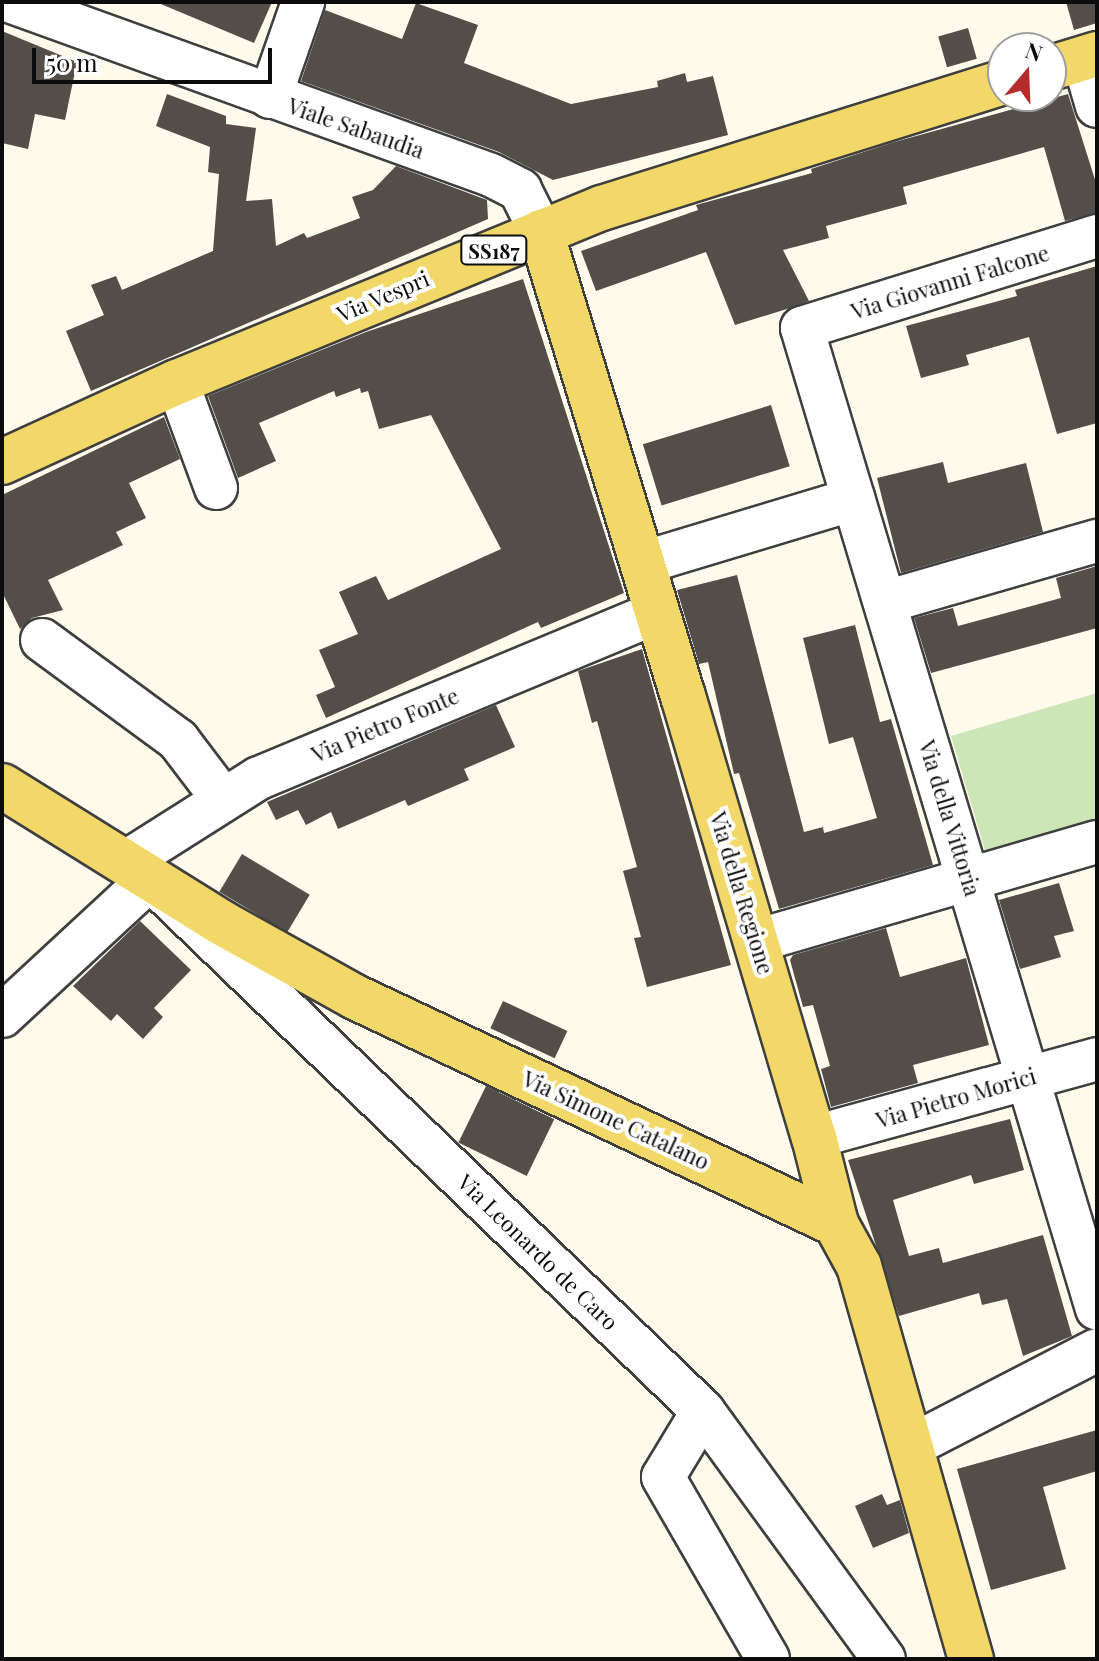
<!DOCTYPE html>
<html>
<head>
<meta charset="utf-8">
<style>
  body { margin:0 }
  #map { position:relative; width:1099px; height:1661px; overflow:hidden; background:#fefbec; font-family:"Playfair Display",serif }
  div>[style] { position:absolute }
  .green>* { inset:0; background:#cde6b8 }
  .building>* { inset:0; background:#544e49; transform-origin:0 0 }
  .roads { filter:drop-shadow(2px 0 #3f3f3f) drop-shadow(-2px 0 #3f3f3f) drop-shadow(0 2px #3f3f3f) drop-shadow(0 -2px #3f3f3f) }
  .minor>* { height:42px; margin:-21px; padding:0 21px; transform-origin:21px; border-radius:21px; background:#fff }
  .major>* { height:44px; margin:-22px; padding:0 22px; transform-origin:22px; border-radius:22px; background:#f2d868 }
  span { translate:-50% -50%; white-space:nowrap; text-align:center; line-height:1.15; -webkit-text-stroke:8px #fff; paint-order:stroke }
  .shield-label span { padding:2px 6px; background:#fff; border:2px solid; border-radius:6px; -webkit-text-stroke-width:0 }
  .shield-label { font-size:20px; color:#0c0c0c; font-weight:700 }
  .street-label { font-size:22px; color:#0c0c0c }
  .frame { position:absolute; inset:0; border:4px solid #0c0c0c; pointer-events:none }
  .north { position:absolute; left:987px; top:32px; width:80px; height:80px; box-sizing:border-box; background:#fff; border:2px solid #9e9e9e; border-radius:50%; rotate:19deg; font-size:22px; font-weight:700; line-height:32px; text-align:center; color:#0c0c0c }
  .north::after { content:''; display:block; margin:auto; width:28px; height:36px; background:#b42d2b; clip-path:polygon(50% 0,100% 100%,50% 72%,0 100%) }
  .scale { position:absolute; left:32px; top:48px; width:240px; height:36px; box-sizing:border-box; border:4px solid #0c0c0c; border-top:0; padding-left:10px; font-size:24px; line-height:28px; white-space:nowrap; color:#0c0c0c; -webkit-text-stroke:6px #fff; paint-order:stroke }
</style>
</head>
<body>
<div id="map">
  <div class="green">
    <div style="clip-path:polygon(1097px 693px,1097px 821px,986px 854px,951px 736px)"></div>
  </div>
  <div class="building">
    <div style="clip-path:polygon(156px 2px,272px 2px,254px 43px)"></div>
    <div style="clip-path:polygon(1066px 2px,1097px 2px,1097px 23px,1074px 30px)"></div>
    <div style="clip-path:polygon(416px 3px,478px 25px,464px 63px,571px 104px,658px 87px,657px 81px,685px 73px,687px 82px,713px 76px,728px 135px,553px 180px,499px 152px,301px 81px,325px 10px,402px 39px)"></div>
    <div style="left:968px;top:28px;width:32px;height:31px;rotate:74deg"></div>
    <div style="clip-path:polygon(2px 31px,77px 62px,65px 120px,35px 114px,28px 149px,2px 143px)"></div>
    <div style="clip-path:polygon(167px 94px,226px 116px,226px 124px,256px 128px,246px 201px,272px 199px,276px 246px,304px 233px,307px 238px,360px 218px,352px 197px,373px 190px,396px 166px,487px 200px,488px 219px,91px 391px,66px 331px,104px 315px,91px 285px,116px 276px,122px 290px,213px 251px,219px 174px,208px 172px,210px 147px,156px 126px)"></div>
    <div style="clip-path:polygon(1068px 94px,1097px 186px,1097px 213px,1065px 221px,1044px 147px,903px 187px,907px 204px,826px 226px,829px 238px,783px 250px,809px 301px,790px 308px,735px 325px,706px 252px,596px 291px,581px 251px,698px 210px,696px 205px,812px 173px,811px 169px,891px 143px)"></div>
    <div style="clip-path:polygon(1097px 266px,1097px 423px,1057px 434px,1029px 337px,966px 355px,969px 365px,921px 378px,906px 326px,1017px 296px,1015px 290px)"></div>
    <div style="clip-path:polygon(523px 279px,624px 593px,541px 628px,538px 622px,326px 718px,316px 695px,335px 687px,319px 650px,358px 634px,339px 592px,376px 576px,388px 600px,501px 549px,431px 415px,379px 429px,368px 391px,361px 393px,360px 388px,336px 397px,334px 391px,259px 423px,276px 461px,238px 478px,208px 396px,366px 332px)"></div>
    <div style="left:771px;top:405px;width:64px;height:134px;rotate:73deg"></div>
    <div style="clip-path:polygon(164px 417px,180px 459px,129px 483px,146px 518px,116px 532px,123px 545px,48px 580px,63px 610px,32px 618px,20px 629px,2px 592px,2px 495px)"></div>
    <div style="clip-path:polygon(943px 462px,948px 483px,1026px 463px,1043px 532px,901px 573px,877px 478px)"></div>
    <div style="clip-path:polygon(1097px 566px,1097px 628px,931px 673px,914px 618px,953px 608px,958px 626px,1061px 598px,1056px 578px)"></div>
    <div style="clip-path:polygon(737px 575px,804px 832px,823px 827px,824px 833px,877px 818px,853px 737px,829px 744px,803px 638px,855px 625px,880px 722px,891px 719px,933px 865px,779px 909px,739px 773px,734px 774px,708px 662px,699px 664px,677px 590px)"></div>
    <div style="clip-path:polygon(642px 649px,731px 965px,647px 987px,634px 938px,641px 937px,623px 871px,637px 867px,597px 721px,592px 723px,578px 671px)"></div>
    <div style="clip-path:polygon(496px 705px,515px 747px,464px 769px,469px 780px,408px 806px,405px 800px,338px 829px,331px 812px,306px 825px,298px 810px,276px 820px,267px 802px)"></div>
    <div style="left:242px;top:854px;width:79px;height:44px;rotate:31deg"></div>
    <div style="clip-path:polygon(1059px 883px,1074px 931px,1054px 936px,1061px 957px,1020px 969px,999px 900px)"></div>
    <div style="clip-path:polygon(140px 921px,191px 970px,154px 1008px,163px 1017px,143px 1039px,117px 1014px,111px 1021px,73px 986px)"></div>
    <div style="clip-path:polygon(886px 928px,900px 977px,966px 958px,989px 1045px,913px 1065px,918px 1083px,831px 1107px,821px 1069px,830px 1066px,813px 1005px,803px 1007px,790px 960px,793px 955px)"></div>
    <div style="left:503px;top:1001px;width:71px;height:30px;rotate:25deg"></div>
    <div style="left:486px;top:1086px;width:76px;height:63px;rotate:26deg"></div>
    <div style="clip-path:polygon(1010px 1119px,1024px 1170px,974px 1184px,971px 1175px,893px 1200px,909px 1256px,939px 1248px,943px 1263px,1043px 1235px,1072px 1336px,1023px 1356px,1007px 1299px,982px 1305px,979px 1293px,899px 1316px,848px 1160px)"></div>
    <div style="clip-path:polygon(1097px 1430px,1097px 1471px,1043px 1487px,1066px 1569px,991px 1590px,957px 1469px)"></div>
    <div style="clip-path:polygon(882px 1494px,887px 1505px,900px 1500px,909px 1533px,873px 1548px,855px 1506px)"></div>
  </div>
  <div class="roads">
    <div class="minor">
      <div style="left:12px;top:2px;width:509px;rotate:19.86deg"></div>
      <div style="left:491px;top:175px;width:33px;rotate:27deg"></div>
      <div style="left:520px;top:190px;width:47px;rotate:63.4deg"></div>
      <div style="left:1083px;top:58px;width:50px;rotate:73.7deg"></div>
      <div style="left:270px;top:97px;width:101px;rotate:-70.8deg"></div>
      <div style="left:1097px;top:236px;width:309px;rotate:162.7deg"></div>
      <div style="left:802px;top:328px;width:1024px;rotate:73.26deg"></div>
      <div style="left:177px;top:382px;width:113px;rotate:69.8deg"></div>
      <div style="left:642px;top:563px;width:221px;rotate:-16.8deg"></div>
      <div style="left:885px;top:602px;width:221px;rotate:-16.1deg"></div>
      <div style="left:42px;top:640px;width:169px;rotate:36.3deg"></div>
      <div style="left:178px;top:740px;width:73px;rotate:52.8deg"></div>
      <div style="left:126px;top:862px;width:157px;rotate:-32.3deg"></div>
      <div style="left:259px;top:778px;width:431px;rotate:-22.6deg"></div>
      <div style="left:756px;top:941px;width:355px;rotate:-16.2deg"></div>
      <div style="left:2px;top:1016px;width:202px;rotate:-42.8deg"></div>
      <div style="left:150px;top:879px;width:767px;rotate:43.89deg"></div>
      <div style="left:703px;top:1411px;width:307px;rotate:53.9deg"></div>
      <div style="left:814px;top:1137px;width:294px;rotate:-15.4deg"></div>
      <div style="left:703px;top:1411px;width:77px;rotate:121.2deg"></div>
      <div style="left:663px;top:1477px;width:210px;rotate:60deg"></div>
      <div style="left:911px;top:1446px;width:209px;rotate:-27.3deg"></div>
    </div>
    <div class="major">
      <div style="left:1051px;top:68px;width:48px;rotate:-16.9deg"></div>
      <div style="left:541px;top:232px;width:485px;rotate:73deg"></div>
      <div style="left:683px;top:696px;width:460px;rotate:73.5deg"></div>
      <div style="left:814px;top:1137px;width:90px;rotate:75.8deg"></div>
      <div style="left:836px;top:1224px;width:48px;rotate:61.3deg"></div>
      <div style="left:859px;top:1266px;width:409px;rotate:74.1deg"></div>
      <div style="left:2px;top:462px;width:192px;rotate:-24.6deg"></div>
      <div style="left:177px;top:382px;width:459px;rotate:-22.3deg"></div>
      <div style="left:602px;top:208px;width:420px;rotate:-17.4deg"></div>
      <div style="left:2px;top:786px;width:259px;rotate:31.9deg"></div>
      <div style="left:222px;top:923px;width:152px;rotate:29.1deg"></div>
      <div style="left:355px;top:997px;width:532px;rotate:25.26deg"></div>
    </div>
  </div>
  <div class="shield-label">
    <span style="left:494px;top:250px">SS187</span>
  </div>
  <div class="street-label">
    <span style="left:356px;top:128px;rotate:19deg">Viale Sabaudia</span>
    <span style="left:950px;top:282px;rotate:-17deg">Via Giovanni Falcone</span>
    <span style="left:383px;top:296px;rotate:-23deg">Via Vespri</span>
    <span style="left:385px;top:725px;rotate:-23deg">Via Pietro Fonte</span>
    <span style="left:950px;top:818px;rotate:73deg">Via della Vittoria</span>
    <span style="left:742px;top:893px;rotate:73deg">Via della Regione</span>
    <span style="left:956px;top:1098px;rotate:-16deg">Via Pietro Morici</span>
    <span style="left:616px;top:1120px;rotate:25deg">Via Simone Catalano</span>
    <span style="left:538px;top:1252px;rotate:44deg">Via Leonardo de Caro</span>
  </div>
  <div class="frame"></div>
  <div class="north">N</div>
  <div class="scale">50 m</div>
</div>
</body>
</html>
